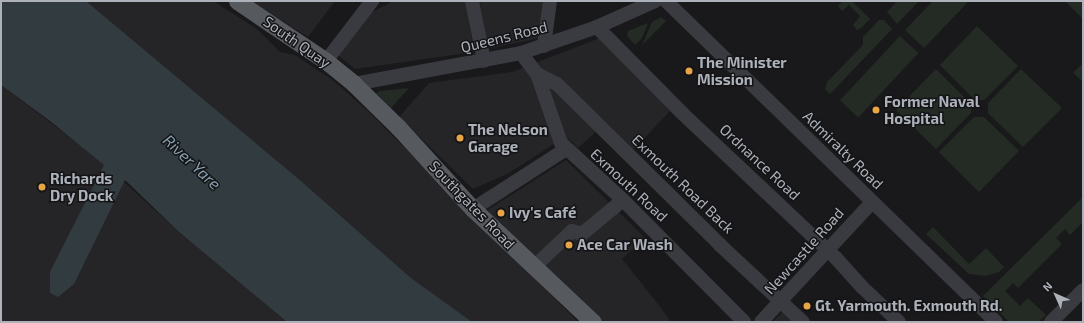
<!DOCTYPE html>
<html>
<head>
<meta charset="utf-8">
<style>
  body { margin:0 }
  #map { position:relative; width:1084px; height:323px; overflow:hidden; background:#19191b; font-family:"Exo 2",sans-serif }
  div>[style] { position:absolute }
  .built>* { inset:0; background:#252528 }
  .green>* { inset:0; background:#232b24; transform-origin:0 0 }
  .water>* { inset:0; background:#323b40 }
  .minor>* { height:14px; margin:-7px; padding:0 7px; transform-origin:7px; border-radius:7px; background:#3a3b40 }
  .major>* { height:17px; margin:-8.5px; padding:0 8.5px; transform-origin:8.5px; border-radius:8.5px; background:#56595e }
  .dots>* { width:11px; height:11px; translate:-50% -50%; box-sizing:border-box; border:2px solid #141416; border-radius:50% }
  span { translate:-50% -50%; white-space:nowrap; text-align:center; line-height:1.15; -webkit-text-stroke:3px #141416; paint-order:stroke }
  .street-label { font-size:15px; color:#acb1ba }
  .poi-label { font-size:15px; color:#acb1ba; font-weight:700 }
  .left { translate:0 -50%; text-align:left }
  .water-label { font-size:16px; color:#86a0b2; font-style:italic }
  .frame { position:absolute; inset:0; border:2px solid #acb1ba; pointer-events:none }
  .north { position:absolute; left:1036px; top:275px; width:40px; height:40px; -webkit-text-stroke:3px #141416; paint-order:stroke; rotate:315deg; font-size:11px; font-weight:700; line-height:16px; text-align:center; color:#acb1ba }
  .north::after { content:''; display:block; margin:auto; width:14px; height:18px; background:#acb1ba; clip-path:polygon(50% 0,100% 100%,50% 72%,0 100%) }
</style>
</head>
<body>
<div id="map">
  <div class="built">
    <div style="clip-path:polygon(86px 1px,213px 1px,257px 29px,280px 52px,295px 55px,334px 81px,371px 114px,578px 322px,472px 322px,468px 320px,411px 278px,301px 181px)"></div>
    <div style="clip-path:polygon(251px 1px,335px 1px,308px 37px)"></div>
    <div style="clip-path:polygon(393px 1px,466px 1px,474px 52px,355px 69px,338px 55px,372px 12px)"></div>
    <div style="clip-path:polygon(480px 1px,552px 1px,540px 38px,491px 48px,486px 43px)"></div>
    <div style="clip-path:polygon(600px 38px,631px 68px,670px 111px,632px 151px,602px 126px,578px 148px,568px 138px,554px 144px,509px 173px,473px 189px,399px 117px,429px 83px,512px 72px)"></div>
    <div style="clip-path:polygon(1px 85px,101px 161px,179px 232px,287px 322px,1px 322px)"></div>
    <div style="clip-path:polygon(566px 160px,645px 238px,622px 259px,658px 304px,670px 320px,667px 322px,604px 322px,486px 211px)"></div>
    <div style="clip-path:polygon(785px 310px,800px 322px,772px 322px)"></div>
  </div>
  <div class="green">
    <div style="clip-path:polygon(843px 1px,852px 1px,870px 19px,861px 28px,857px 30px,853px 25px,860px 16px,849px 5px,842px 11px,838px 6px)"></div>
    <div style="clip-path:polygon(897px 1px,919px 1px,897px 24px,887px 12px)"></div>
    <div style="clip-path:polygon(933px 1px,968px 2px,924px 48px,905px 30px)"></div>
    <div style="clip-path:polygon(1065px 1px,1083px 1px,1083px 19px)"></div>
    <div style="clip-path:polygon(661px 17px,666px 21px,642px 45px,652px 22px)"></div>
    <div style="clip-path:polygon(879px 20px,884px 20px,892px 29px,830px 94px,825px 89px,827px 82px,863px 45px,863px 37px)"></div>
    <div style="clip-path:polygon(648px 23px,642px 38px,635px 45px,627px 36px,628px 31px)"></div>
    <div style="clip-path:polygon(977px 26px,1018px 66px,984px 100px,975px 100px,940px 65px)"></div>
    <div style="left:900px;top:36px;width:25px;height:88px;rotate:43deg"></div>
    <div style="clip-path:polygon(1083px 63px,1083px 82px,1073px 73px)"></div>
    <div style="clip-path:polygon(936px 69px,971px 104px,971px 113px,936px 149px,896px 110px)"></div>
    <div style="clip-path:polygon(1021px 69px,1062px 108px,1023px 147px,988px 113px,988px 103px)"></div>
    <div style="clip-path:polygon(409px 88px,391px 108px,376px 93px,380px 91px)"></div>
    <div style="clip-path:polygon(974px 117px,984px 117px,1019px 151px,979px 192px,939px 152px)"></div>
    <div style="clip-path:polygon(1083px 197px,1083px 222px,1070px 235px,1065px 229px,1056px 238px,1062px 244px,1018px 288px,1013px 283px,1005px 291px,1020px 306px,1028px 298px,1046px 315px,1038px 322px,1009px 322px,983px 296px)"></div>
    <div style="clip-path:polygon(933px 227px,969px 264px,986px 248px,1004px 267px,999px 272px,986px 276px,969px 274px,926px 234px)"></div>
  </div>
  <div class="water">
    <div style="clip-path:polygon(1px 1px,86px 1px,301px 181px,411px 278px,472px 322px,287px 322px,179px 232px,125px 180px,74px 284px,58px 297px,50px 293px,50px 272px,104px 165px,50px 121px,1px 85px)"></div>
  </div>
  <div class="minor">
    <div style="left:472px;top:1px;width:61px;rotate:78.7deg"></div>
    <div style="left:666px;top:1px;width:460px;rotate:44.2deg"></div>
    <div style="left:597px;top:27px;width:121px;rotate:45.3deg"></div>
    <div style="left:682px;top:113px;width:210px;rotate:43.3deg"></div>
    <div style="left:835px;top:257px;width:40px;rotate:48deg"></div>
    <div style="left:862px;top:287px;width:51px;rotate:43.4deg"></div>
    <div style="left:544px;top:46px;width:45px;rotate:-82.4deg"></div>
    <div style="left:521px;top:53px;width:26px;rotate:53deg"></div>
    <div style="left:537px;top:74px;width:73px;rotate:70.8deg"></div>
    <div style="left:561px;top:143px;width:84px;rotate:42.6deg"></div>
    <div style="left:623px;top:200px;width:172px;rotate:45.2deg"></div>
    <div style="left:326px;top:61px;width:76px;rotate:-52.5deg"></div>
    <div style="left:537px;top:74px;width:22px;rotate:27deg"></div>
    <div style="left:557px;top:84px;width:229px;rotate:44.6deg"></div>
    <div style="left:720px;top:245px;width:113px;rotate:42.9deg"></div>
    <div style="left:354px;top:84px;width:170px;rotate:-10.5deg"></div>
    <div style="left:521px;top:53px;width:80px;rotate:-18.9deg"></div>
    <div style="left:597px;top:27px;width:64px;rotate:-24.1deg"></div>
    <div style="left:473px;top:209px;width:111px;rotate:-32.8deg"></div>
    <div style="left:534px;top:267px;width:52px;rotate:-43.5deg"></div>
    <div style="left:572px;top:231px;width:10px;rotate:17deg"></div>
    <div style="left:582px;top:234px;width:53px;rotate:-39.7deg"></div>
    <div style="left:761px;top:322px;width:163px;rotate:-47.2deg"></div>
    <div style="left:1051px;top:322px;width:45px;rotate:-45deg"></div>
  </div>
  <div class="major">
    <div style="left:237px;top:1px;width:107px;rotate:34deg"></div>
    <div style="left:326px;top:61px;width:36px;rotate:39deg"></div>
    <div style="left:354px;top:84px;width:62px;rotate:44.3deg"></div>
    <div style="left:398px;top:127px;width:111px;rotate:47.6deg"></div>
    <div style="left:473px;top:209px;width:165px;rotate:43.3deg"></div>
  </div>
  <div class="dots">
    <div style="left:689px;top:71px;background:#e7a545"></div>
    <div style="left:876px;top:110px;background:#e7a545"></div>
    <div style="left:460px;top:138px;background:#e7a545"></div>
    <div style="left:42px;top:187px;background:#e7a545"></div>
    <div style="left:501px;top:213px;background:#e7a545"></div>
    <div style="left:569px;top:245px;background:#e7a545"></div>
    <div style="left:807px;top:306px;background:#e7a545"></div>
  </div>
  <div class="street-label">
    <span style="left:504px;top:37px;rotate:-14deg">Queens Road</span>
    <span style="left:297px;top:42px;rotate:35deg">South Quay</span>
    <span style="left:843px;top:150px;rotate:44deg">Admiralty Road</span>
    <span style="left:760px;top:162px;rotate:43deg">Ordnance Road</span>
    <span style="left:683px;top:184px;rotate:44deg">Exmouth Road Back</span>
    <span style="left:629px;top:185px;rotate:43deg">Exmouth Road</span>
    <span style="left:472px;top:205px;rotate:46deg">Southgates Road</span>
    <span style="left:804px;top:251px;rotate:-48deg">Newcastle Road</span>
  </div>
  <div class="poi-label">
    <span class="left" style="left:697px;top:71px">The Minister<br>Mission</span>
    <span class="left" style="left:884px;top:110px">Former Naval<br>Hospital</span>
    <span class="left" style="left:468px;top:138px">The Nelson<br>Garage</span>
    <span class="left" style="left:50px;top:187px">Richards<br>Dry Dock</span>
    <span class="left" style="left:509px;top:213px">Ivy's Café</span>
    <span class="left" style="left:577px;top:245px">Ace Car Wash</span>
    <span class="left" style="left:815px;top:306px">Gt. Yarmouth. Exmouth Rd.</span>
  </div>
  <div class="water-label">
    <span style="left:192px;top:162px;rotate:43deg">River Yare</span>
  </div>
  <div class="frame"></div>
  <div class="north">N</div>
</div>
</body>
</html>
